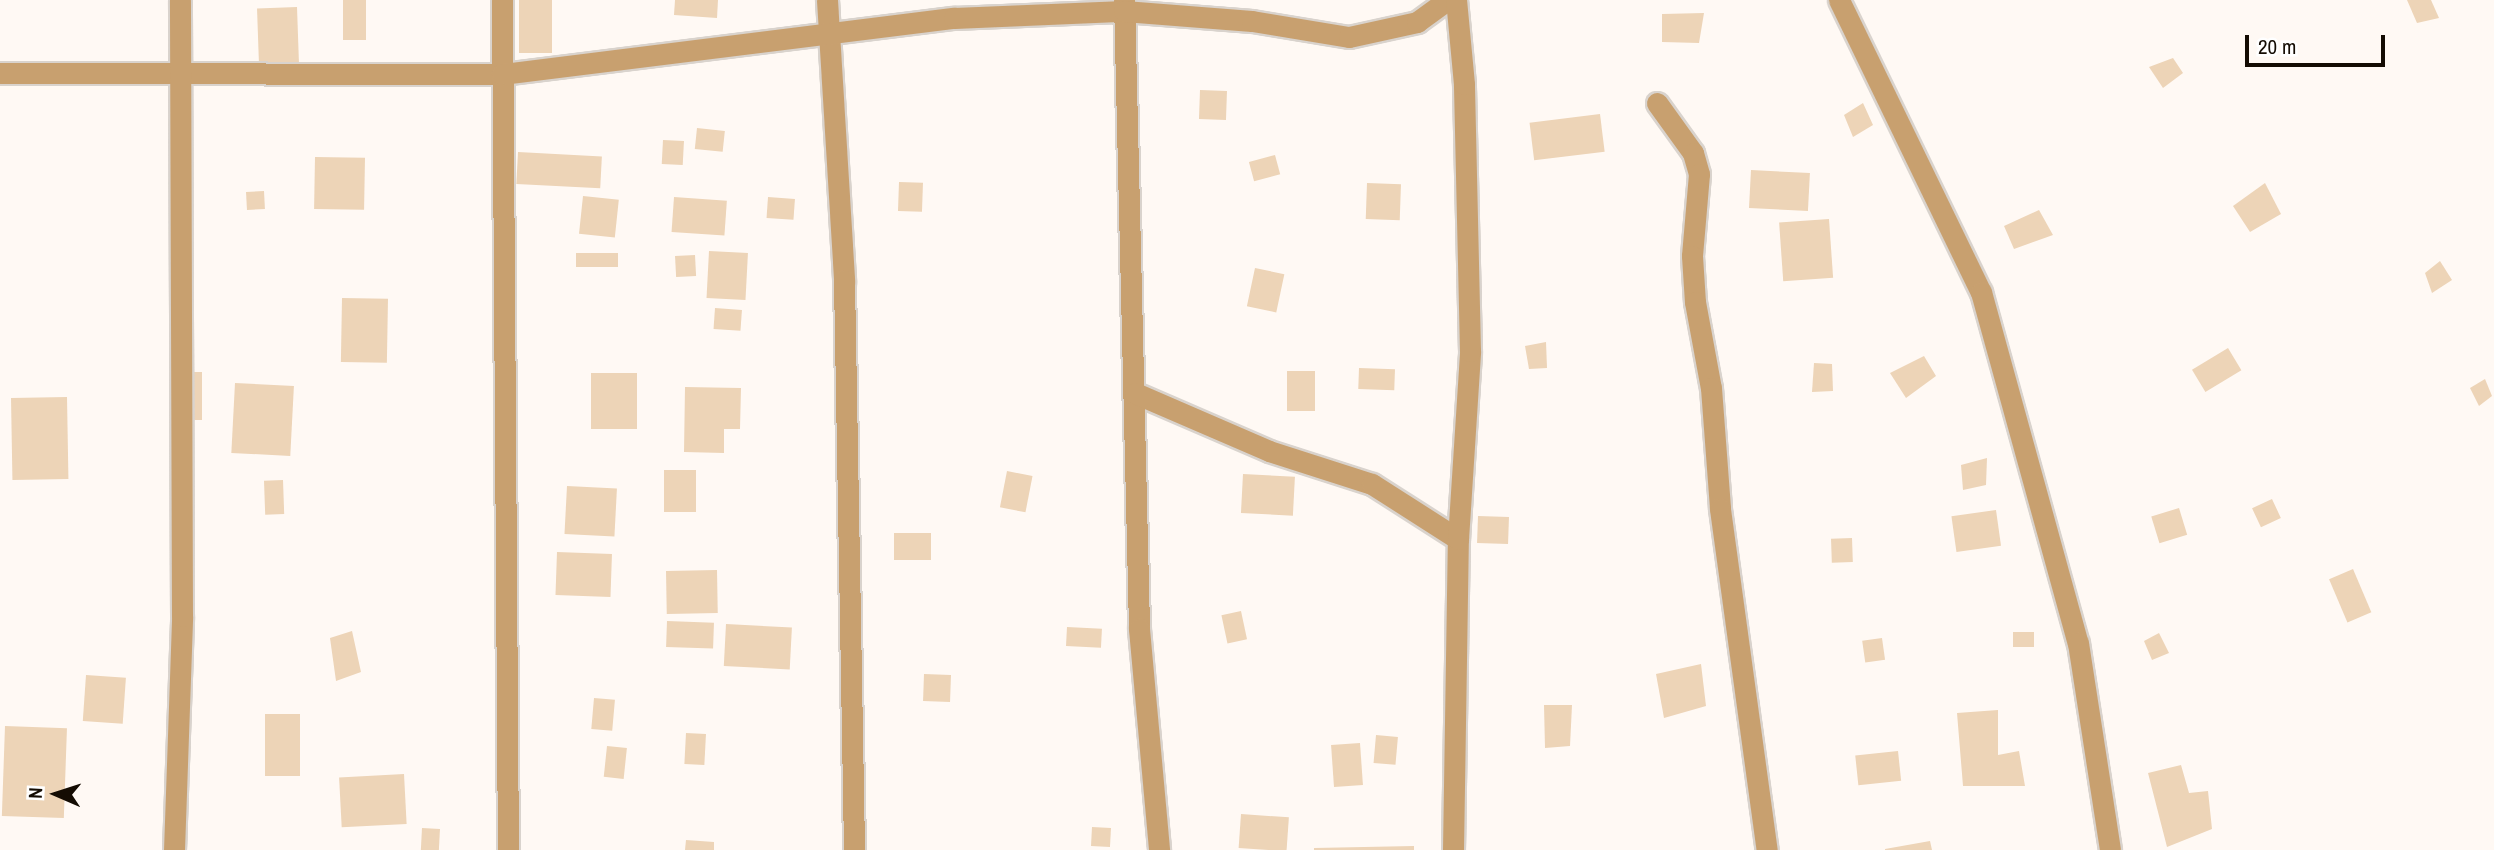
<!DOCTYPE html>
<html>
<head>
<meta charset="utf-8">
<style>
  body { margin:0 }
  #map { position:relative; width:2494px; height:850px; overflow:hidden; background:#fff9f4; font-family:"Archivo Narrow",sans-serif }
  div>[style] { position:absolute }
  .building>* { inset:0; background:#edd4b7; transform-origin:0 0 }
  .roads { filter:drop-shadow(2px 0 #d9d3cd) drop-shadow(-2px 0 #d9d3cd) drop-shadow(0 2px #d9d3cd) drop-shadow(0 -2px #d9d3cd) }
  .minor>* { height:21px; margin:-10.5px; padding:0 10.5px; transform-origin:10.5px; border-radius:10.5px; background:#c8a06f }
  span { translate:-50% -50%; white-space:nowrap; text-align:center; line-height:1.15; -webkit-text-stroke:6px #fff; paint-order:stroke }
  .north { position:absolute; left:21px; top:759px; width:70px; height:70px; -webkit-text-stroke:5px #fff; paint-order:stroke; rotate:273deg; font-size:19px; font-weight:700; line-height:28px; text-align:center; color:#140c03 }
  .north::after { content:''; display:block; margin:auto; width:24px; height:32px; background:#140c03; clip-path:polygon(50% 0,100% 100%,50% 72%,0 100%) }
  .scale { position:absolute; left:2245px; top:35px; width:140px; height:32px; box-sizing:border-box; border:4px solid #140c03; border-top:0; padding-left:9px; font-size:21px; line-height:24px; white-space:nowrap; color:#140c03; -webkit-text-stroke:5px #fff; paint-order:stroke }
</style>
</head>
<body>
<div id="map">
  <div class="building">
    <div style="left:343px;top:0;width:23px;height:40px"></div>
    <div style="left:519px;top:0;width:33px;height:53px"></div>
    <div style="clip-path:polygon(675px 0,718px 0,717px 18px,674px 15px)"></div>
    <div style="clip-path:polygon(2407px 0,2431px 0,2439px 18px,2417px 23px)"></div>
    <div style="left:297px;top:7px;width:57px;height:40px;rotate:88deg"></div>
    <div style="clip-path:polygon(1704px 13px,1699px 43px,1662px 42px,1662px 14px)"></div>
    <div style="clip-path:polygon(2173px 58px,2183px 73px,2163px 88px,2149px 67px)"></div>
    <div style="left:1200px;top:90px;width:27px;height:29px;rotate:2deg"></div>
    <div style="clip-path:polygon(1863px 103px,1873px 125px,1853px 137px,1844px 115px)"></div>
    <div style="left:1600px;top:114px;width:38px;height:71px;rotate:83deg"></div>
    <div style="left:697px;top:128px;width:28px;height:21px;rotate:6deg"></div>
    <div style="left:663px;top:140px;width:21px;height:24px;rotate:3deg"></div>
    <div style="left:518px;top:152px;width:84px;height:32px;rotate:3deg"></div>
    <div style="left:1275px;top:155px;width:20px;height:27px;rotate:75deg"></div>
    <div style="left:315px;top:157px;width:50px;height:52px;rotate:1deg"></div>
    <div style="left:1751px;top:170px;width:59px;height:38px;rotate:3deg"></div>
    <div style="left:899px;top:182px;width:24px;height:29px;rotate:2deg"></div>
    <div style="left:1367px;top:183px;width:34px;height:36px;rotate:2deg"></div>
    <div style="clip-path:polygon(2265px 183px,2281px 214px,2250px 232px,2233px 206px)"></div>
    <div style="left:264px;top:191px;width:18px;height:18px;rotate:87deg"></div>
    <div style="left:583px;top:196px;width:36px;height:38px;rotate:6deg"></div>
    <div style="left:674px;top:197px;width:53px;height:35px;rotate:4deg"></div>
    <div style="left:768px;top:197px;width:27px;height:21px;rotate:4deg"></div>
    <div style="clip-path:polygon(2039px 210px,2053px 235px,2014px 249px,2004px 226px)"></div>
    <div style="left:1829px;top:219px;width:59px;height:50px;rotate:86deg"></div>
    <div style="left:709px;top:251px;width:39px;height:47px;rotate:3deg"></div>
    <div style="left:576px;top:253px;width:42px;height:14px"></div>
    <div style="left:695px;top:255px;width:21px;height:20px;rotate:87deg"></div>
    <div style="clip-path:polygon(2440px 261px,2452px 280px,2432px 293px,2425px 273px)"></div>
    <div style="left:1255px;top:268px;width:30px;height:39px;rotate:12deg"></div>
    <div style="left:342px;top:298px;width:46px;height:64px;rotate:1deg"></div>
    <div style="left:715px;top:308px;width:27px;height:21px;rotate:4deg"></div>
    <div style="clip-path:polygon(1546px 342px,1547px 368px,1529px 369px,1525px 346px)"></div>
    <div style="left:2228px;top:348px;width:26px;height:42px;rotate:59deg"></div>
    <div style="clip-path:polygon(1924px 356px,1936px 376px,1906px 398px,1890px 373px)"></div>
    <div style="clip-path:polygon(1814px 363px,1832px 364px,1833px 391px,1812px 392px)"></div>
    <div style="left:1359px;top:368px;width:36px;height:21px;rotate:2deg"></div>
    <div style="left:1287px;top:371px;width:28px;height:40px"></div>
    <div style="left:193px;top:372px;width:9px;height:48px"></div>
    <div style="left:591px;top:373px;width:46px;height:56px"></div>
    <div style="clip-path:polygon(2485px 379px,2492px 396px,2479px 406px,2470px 388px)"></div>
    <div style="left:235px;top:383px;width:59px;height:70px;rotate:3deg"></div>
    <div style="clip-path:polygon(685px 387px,741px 388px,740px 429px,724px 429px,724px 453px,684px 452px)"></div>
    <div style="left:67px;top:397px;width:82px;height:56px;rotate:89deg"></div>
    <div style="clip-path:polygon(1987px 458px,1986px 485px,1963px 490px,1961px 465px)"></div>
    <div style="left:664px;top:470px;width:32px;height:42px"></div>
    <div style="left:1007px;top:471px;width:26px;height:37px;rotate:11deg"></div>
    <div style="left:1243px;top:474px;width:52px;height:39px;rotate:3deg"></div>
    <div style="left:283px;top:480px;width:34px;height:19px;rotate:88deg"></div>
    <div style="left:567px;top:486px;width:50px;height:48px;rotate:3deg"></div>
    <div style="left:2272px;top:499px;width:21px;height:22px;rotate:65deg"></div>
    <div style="left:2179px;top:508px;width:28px;height:29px;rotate:73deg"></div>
    <div style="left:1996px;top:510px;width:36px;height:45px;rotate:82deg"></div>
    <div style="left:1478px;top:516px;width:31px;height:27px;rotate:2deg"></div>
    <div style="left:931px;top:533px;width:27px;height:37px;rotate:90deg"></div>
    <div style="left:1852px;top:538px;width:24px;height:21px;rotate:88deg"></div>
    <div style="left:557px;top:552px;width:55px;height:43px;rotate:2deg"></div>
    <div style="left:2353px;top:569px;width:47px;height:26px;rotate:67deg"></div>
    <div style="left:717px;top:570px;width:43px;height:51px;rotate:89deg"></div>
    <div style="left:1241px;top:611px;width:29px;height:20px;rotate:78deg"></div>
    <div style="left:667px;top:621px;width:47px;height:26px;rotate:2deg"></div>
    <div style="left:726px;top:624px;width:66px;height:42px;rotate:3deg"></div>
    <div style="left:1067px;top:627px;width:35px;height:19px;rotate:3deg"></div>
    <div style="clip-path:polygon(352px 631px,361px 672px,336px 681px,330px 638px)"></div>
    <div style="left:2034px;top:632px;width:15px;height:21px;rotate:90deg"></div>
    <div style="clip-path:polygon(2159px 633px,2169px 653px,2152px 660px,2144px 641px)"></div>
    <div style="left:1882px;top:638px;width:22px;height:20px;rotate:82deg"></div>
    <div style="clip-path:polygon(1701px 664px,1706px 706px,1664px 718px,1656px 674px)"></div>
    <div style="left:924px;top:674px;width:27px;height:27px;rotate:2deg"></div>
    <div style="left:86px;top:675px;width:40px;height:46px;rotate:4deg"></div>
    <div style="left:594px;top:698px;width:21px;height:31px;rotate:5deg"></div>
    <div style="clip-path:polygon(1544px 705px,1572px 705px,1570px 746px,1545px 748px)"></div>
    <div style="clip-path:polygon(1998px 710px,1998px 755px,2019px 751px,2025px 786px,1963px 786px,1957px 713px)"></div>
    <div style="left:265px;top:714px;width:35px;height:62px"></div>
    <div style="left:5px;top:726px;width:62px;height:90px;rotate:2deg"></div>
    <div style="left:686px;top:733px;width:20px;height:31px;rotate:3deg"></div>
    <div style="left:1376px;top:735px;width:22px;height:28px;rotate:5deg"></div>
    <div style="left:1360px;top:743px;width:42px;height:29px;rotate:86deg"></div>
    <div style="left:607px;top:746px;width:20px;height:31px;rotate:6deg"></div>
    <div style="left:1898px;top:751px;width:30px;height:43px;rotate:84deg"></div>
    <div style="clip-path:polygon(2181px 765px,2189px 793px,2208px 791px,2212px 829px,2167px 847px,2148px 773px)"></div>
    <div style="left:404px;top:774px;width:50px;height:65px;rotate:87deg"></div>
    <div style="left:1241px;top:814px;width:48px;height:34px;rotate:4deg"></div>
    <div style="left:1092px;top:827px;width:19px;height:19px;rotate:3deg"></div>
    <div style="left:422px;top:828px;width:18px;height:22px;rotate:3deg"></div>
    <div style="clip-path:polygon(686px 840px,714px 842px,714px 850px,685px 850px)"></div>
    <div style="clip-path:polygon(1930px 841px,1932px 850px,1885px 850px,1885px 849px)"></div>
    <div style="clip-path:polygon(1414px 846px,1414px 850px,1314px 850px,1314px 848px)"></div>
  </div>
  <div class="roads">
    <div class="minor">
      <div style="left:502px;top:0;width:850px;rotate:89.6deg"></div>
      <div style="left:827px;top:0;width:281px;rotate:86.5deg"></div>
      <div style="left:844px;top:280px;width:570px;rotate:88.99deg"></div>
      <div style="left:1124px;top:0;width:629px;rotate:88.63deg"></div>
      <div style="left:1139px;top:629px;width:222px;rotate:84.8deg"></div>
      <div style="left:1839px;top:0;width:325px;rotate:64.1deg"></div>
      <div style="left:1981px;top:292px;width:364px;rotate:74.6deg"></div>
      <div style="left:2078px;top:643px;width:209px;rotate:81.2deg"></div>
      <div style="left:0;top:73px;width:502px;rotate:0.11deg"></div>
      <div style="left:502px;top:74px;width:455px;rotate:-7.1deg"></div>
      <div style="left:954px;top:18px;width:170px;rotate:-2.4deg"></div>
      <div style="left:1124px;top:11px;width:128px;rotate:4.5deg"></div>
      <div style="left:1252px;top:21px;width:98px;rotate:9.4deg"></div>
      <div style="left:1349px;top:37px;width:70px;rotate:-12.4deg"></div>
      <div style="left:1417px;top:22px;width:37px;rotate:-36deg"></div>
      <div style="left:1657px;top:103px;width:62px;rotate:54.2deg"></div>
      <div style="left:1693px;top:153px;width:22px;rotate:74deg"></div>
      <div style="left:1699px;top:174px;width:82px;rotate:94.9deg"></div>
      <div style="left:1692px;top:256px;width:46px;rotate:86.3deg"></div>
      <div style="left:1695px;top:302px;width:87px;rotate:79.5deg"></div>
      <div style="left:1711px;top:388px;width:121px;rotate:85.7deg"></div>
      <div style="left:1720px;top:509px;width:344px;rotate:82.2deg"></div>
      <div style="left:1135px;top:393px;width:146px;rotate:23.4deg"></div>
      <div style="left:1269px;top:451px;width:108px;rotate:17.8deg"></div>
      <div style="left:1372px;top:484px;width:102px;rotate:32.6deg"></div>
      <div style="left:174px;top:850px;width:234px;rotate:-88deg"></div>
      <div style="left:182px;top:616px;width:616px;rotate:-90.19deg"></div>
      <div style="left:1453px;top:850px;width:311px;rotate:-89.1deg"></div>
      <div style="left:1458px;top:539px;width:188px;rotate:-86.3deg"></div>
      <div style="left:1470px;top:351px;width:267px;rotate:-91.3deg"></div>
      <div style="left:1464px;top:84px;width:84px;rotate:-95.4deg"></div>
    </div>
  </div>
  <div class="north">N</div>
  <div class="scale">20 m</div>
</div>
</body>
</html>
